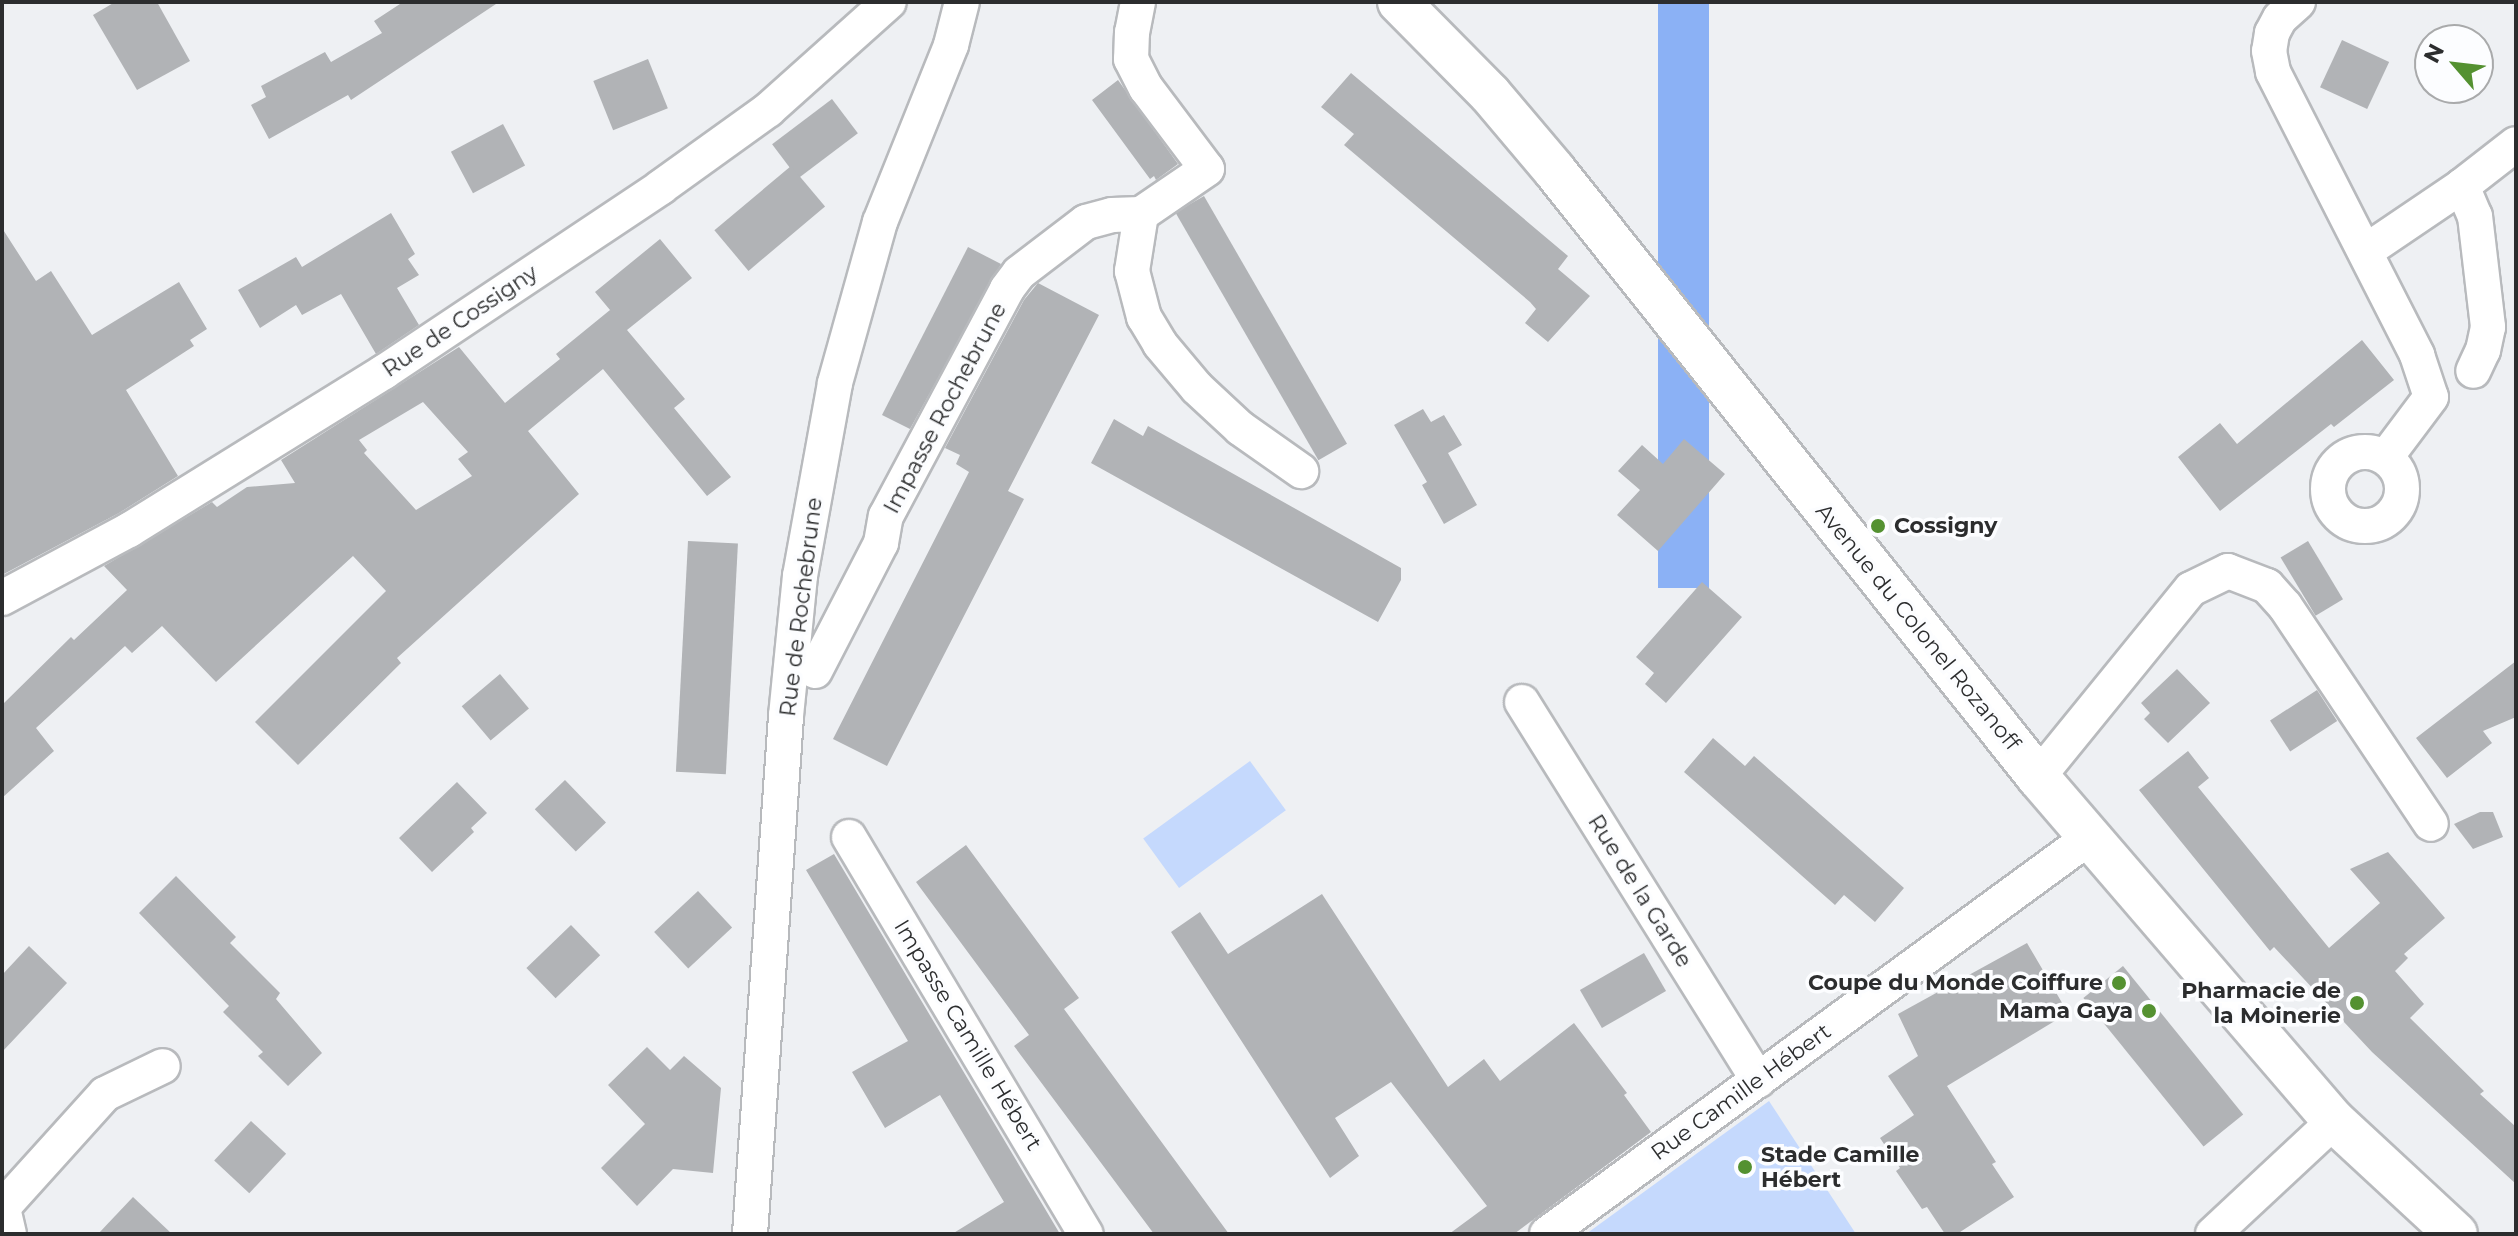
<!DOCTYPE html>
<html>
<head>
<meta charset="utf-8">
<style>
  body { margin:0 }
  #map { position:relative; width:2518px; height:1236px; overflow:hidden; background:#eef0f3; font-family:Montserrat,sans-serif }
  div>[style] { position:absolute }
  .green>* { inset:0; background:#c5d9fd; transform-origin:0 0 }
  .water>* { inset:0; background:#8bb1f5; transform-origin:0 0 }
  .building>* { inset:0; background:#b1b3b6; transform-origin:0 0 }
  .roads { filter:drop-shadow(2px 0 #b8babd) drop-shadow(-2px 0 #b8babd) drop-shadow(0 2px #b8babd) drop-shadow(0 -2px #b8babd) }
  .minor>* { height:34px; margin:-17px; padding:0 17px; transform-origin:17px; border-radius:17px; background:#fff }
  .minor>.ring { margin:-17px; padding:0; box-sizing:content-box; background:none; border:34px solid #fff; border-radius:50% }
  .tertiary>* { height:42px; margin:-21px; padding:0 21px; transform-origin:21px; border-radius:21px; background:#fff }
  .dots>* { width:22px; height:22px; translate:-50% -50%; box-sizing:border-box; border:4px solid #fcfdff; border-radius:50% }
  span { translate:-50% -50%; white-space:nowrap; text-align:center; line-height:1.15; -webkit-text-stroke:7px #fcfdff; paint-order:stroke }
  .street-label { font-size:22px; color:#2c2d2e }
  .poi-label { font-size:22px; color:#2c2d2e; font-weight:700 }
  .left { translate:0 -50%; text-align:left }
  .right { translate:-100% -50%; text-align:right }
  .frame { position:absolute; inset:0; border:4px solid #2c2d2e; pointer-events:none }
  .north { position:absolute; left:2414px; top:24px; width:80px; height:80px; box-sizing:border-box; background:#fcfdff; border:2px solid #a9aaab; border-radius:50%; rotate:298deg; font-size:22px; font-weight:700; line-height:32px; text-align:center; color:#2c2d2e }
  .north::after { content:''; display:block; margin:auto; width:28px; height:36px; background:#549131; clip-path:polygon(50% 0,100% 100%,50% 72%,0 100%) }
</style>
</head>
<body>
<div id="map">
  <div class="green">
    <div style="left:1250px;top:761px;width:61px;height:132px;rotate:54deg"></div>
    <div style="clip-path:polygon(1769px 1101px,1856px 1234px,1586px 1234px)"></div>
  </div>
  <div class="water">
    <div style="left:1658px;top:2px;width:51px;height:586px"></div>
  </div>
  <div class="building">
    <div style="clip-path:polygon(115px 2px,157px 2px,190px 61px,137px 90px,93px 15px)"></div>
    <div style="clip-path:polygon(403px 2px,499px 2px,351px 100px,348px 95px,269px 139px,251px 105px,266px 97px,261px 86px,325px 52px,331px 62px,382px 33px,374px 21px)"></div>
    <div style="left:2342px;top:40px;width:52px;height:52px;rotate:25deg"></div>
    <div style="left:648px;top:59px;width:53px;height:59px;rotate:68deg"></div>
    <div style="clip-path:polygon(1351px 73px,1568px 256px,1558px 269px,1590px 296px,1548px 342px,1525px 323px,1536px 309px,1530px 302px,1344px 145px,1354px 134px,1321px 107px)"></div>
    <div style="clip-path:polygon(1118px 80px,1178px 164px,1156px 180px,1154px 176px,1150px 179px,1092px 100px)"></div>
    <div style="left:832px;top:99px;width:43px;height:75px;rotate:53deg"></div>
    <div style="left:503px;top:124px;width:47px;height:59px;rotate:62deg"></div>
    <div style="left:791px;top:166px;width:53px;height:100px;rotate:50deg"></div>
    <div style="left:1204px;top:196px;width:286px;height:33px;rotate:60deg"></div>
    <div style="clip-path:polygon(391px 213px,415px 254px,408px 259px,419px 275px,397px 288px,419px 325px,376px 354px,341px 294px,302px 315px,296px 305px,260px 328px,238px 290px,296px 257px,302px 267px)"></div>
    <div style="clip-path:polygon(2px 228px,36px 281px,51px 271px,92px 335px,179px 282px,207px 329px,190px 340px,194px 346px,126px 390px,178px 476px,119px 513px,2px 575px)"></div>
    <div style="clip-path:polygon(evenodd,660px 239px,692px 278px,627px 330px,685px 399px,674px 408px,731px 477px,707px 496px,603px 369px,528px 431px,579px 494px,397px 658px,401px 663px,298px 765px,255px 722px,386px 591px,353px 556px,216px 682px,162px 626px,132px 653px,125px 646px,36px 728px,54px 751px,2px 798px,2px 705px,71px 637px,74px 640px,127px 590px,104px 566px,212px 502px,217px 507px,247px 487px,295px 483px,281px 460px,459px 347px,505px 403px,560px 359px,556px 354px,610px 310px,615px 316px,595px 292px,660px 239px,423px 402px,468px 452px,458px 459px,472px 476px,416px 510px,364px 453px,367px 450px,359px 440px,423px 402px)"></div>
    <div style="clip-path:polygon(968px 247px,1001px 264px,910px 429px,882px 415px)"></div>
    <div style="clip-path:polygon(1038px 283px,1099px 315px,1008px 491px,1024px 499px,887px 766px,833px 739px,969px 472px,956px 464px,960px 455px,945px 448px,1024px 300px)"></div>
    <div style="clip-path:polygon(2362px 340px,2394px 380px,2334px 427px,2331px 424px,2220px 511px,2178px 457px,2220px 423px,2237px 444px)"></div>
    <div style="clip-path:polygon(1423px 409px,1431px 422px,1444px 415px,1462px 445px,1448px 453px,1477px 505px,1444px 524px,1422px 485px,1427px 482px,1394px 425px)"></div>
    <div style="clip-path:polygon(1114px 419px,1143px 436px,1148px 426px,1401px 568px,1401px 580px,1378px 622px,1091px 463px)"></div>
    <div style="clip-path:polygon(1684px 439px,1725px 474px,1658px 551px,1617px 515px,1640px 490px,1618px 471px,1642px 445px,1663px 464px)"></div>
    <div style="left:688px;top:541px;width:50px;height:231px;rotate:3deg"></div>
    <div style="left:2308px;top:541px;width:68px;height:32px;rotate:59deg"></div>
    <div style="clip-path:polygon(1702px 582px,1742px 617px,1666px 703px,1645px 684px,1654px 673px,1636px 657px)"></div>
    <div style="clip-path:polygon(2516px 661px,2516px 717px,2483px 731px,2492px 743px,2447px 778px,2416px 738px)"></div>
    <div style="clip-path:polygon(2177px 669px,2210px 703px,2168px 743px,2144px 719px,2150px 713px,2141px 703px)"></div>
    <div style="left:500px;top:674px;width:45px;height:50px;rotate:50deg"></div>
    <div style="left:2317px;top:690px;width:37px;height:56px;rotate:57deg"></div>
    <div style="clip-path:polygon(1713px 738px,1745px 766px,1754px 756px,1904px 888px,1875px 922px,1844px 895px,1835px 905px,1684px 772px)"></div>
    <div style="clip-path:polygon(2188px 751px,2209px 778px,2198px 787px,2329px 948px,2380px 903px,2350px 869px,2388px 852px,2445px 918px,2404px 954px,2408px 958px,2395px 971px,2424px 1004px,2410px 1018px,2484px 1091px,2480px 1094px,2516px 1127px,2516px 1184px,2372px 1052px,2274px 947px,2270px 951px,2139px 790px)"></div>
    <div style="left:565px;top:780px;width:59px;height:42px;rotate:46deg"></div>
    <div style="clip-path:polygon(457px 782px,487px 813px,471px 828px,474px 832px,432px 872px,399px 838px)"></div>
    <div style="clip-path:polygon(2480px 812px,2493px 812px,2503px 837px,2473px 849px,2454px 824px)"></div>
    <div style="clip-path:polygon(966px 845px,1079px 998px,1064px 1009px,1229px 1234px,1154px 1234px,1014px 1046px,1029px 1035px,916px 882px)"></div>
    <div style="clip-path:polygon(834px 854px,859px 896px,1060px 1234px,952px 1234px,1004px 1202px,940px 1095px,885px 1128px,852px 1072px,908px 1041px,806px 870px)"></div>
    <div style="clip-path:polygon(176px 876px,236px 937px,230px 943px,280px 993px,276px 999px,322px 1053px,288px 1086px,258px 1056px,263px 1052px,223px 1012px,229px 1006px,139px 913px)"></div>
    <div style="left:698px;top:891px;width:50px;height:60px;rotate:47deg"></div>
    <div style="clip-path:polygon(1322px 894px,1448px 1087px,1484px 1059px,1500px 1081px,1574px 1023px,1627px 1093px,1624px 1095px,1651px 1132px,1514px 1234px,1449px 1234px,1487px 1206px,1391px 1082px,1335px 1118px,1359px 1156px,1330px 1178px,1171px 932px,1200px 912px,1228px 954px)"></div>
    <div style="left:571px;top:925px;width:42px;height:62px;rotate:46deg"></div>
    <div style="clip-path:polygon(2027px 943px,2068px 1013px,1947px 1086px,1996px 1162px,1992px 1164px,2014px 1197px,1957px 1234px,1945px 1234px,1927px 1207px,1922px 1209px,1896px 1171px,1900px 1168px,1880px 1138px,1914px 1115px,1888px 1076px,1918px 1056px,1898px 1014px)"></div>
    <div style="clip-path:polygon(29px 946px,67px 983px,2px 1052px,2px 975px)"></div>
    <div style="left:1644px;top:953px;width:44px;height:74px;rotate:60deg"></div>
    <div style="left:2123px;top:966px;width:191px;height:51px;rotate:51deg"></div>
    <div style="clip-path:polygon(647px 1047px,670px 1070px,684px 1056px,721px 1088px,713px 1173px,673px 1169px,637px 1206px,601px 1168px,645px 1124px,608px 1085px)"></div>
    <div style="left:251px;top:1121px;width:48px;height:54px;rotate:43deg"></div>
    <div style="clip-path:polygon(133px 1197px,172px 1234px,98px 1234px)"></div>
  </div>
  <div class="roads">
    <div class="minor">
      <div style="left:1138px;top:2px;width:31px;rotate:101deg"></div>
      <div style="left:1132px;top:32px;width:27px;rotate:92deg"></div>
      <div style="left:1131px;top:59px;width:33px;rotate:63deg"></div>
      <div style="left:1146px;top:88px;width:101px;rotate:53deg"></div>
      <div style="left:1207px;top:169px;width:80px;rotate:145.7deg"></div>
      <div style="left:1141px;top:214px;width:58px;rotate:99deg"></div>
      <div style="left:1132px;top:271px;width:48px;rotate:75.4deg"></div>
      <div style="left:1144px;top:317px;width:31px;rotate:59deg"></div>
      <div style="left:1160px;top:344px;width:57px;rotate:49.9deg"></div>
      <div style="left:1197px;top:388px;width:59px;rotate:42.9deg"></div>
      <div style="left:1240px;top:428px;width:75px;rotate:35.2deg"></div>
      <div style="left:2298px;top:2px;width:24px;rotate:138deg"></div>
      <div style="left:2280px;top:18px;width:17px;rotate:118deg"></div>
      <div style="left:2272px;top:33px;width:18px;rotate:99deg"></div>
      <div style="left:2269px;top:51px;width:21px;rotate:79deg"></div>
      <div style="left:2273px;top:72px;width:318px;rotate:63deg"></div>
      <div style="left:2417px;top:355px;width:44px;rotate:71.6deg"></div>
      <div style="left:2431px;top:397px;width:75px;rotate:126.9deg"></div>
      <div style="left:2462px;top:186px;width:33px;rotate:67deg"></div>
      <div style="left:2475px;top:216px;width:112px;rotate:83.3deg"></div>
      <div style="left:2488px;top:327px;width:24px;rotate:102deg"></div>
      <div style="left:2483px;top:350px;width:23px;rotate:115deg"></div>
      <div style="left:2366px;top:251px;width:116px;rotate:-34.1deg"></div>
      <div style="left:2462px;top:186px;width:68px;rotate:-37.9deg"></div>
      <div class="ring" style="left:2328px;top:452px;width:40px;height:40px"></div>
      <div style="left:2px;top:598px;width:144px;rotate:-28.2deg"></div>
      <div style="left:129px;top:530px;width:300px;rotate:-31.8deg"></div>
      <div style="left:384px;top:372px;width:333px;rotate:-33.7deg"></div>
      <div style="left:661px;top:187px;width:132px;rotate:-35.7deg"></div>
      <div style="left:768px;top:110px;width:162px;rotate:-41.8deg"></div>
      <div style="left:815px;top:671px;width:144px;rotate:-62.7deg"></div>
      <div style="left:881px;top:543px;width:27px;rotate:-80deg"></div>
      <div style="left:886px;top:516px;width:257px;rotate:-61.9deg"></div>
      <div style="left:1007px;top:289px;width:20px;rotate:-53deg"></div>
      <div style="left:1019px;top:273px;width:84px;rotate:-37.3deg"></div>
      <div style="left:1086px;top:222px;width:27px;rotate:-15deg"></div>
      <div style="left:1112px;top:215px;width:29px;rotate:-2deg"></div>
      <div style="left:1522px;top:702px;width:446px;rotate:58deg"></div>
      <div style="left:2038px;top:777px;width:242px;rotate:-50.9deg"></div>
      <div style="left:2191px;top:589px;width:41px;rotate:-25.9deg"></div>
      <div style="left:2228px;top:571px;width:42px;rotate:21deg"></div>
      <div style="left:2267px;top:586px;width:27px;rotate:48deg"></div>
      <div style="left:2285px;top:606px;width:262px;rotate:56.2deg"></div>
      <div style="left:849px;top:837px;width:462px;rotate:59.2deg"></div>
      <div style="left:9px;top:1234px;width:28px;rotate:-103deg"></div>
      <div style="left:3px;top:1207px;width:152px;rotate:-47.9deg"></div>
      <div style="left:105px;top:1094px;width:64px;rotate:-25.8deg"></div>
      <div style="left:750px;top:1234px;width:519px;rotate:-86.02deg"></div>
      <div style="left:786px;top:716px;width:141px;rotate:-84.3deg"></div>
      <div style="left:800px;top:576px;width:196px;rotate:-79.7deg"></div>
      <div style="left:835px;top:383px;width:167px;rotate:-74.4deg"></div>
      <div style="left:880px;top:222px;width:191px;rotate:-68.1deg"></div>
      <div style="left:951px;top:45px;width:44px;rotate:-75.7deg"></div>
      <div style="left:1547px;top:1234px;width:673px;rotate:-36.17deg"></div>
      <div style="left:2213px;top:1234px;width:166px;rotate:-43deg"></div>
    </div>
    <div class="tertiary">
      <div style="left:1399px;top:2px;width:129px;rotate:45.3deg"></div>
      <div style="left:1490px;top:94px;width:101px;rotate:49.8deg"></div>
      <div style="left:1555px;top:171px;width:775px;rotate:51.44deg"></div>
      <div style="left:2038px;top:777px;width:454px;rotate:49.3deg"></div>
      <div style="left:2334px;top:1121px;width:166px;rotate:42.8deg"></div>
    </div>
  </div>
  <div class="dots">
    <div style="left:1878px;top:526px;background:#549131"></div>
    <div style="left:2119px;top:983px;background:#549131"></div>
    <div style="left:2357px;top:1003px;background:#549131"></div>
    <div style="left:2149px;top:1011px;background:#549131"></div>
    <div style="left:1745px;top:1167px;background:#549131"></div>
  </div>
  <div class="street-label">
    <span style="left:460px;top:321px;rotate:-34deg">Rue de Cossigny</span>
    <span style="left:945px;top:408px;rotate:-62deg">Impasse Rochebrune</span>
    <span style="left:801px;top:607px;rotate:-83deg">Rue de Rochebrune</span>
    <span style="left:1918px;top:627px;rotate:51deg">Avenue du Colonel Rozanoff</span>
    <span style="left:1640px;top:891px;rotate:58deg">Rue de la Garde</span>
    <span style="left:968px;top:1035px;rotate:59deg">Impasse Camille Hébert</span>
    <span style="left:1741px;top:1092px;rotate:-36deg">Rue Camille Hébert</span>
  </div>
  <div class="poi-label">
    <span class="left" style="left:1894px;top:526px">Cossigny</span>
    <span class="right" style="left:2103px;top:983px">Coupe du Monde Coiffure</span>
    <span class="right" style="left:2341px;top:1003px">Pharmacie de<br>la Moinerie</span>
    <span class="right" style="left:2133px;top:1011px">Mama Gaya</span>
    <span class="left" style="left:1761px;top:1167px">Stade Camille<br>Hébert</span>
  </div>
  <div class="frame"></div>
  <div class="north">N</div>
</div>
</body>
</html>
